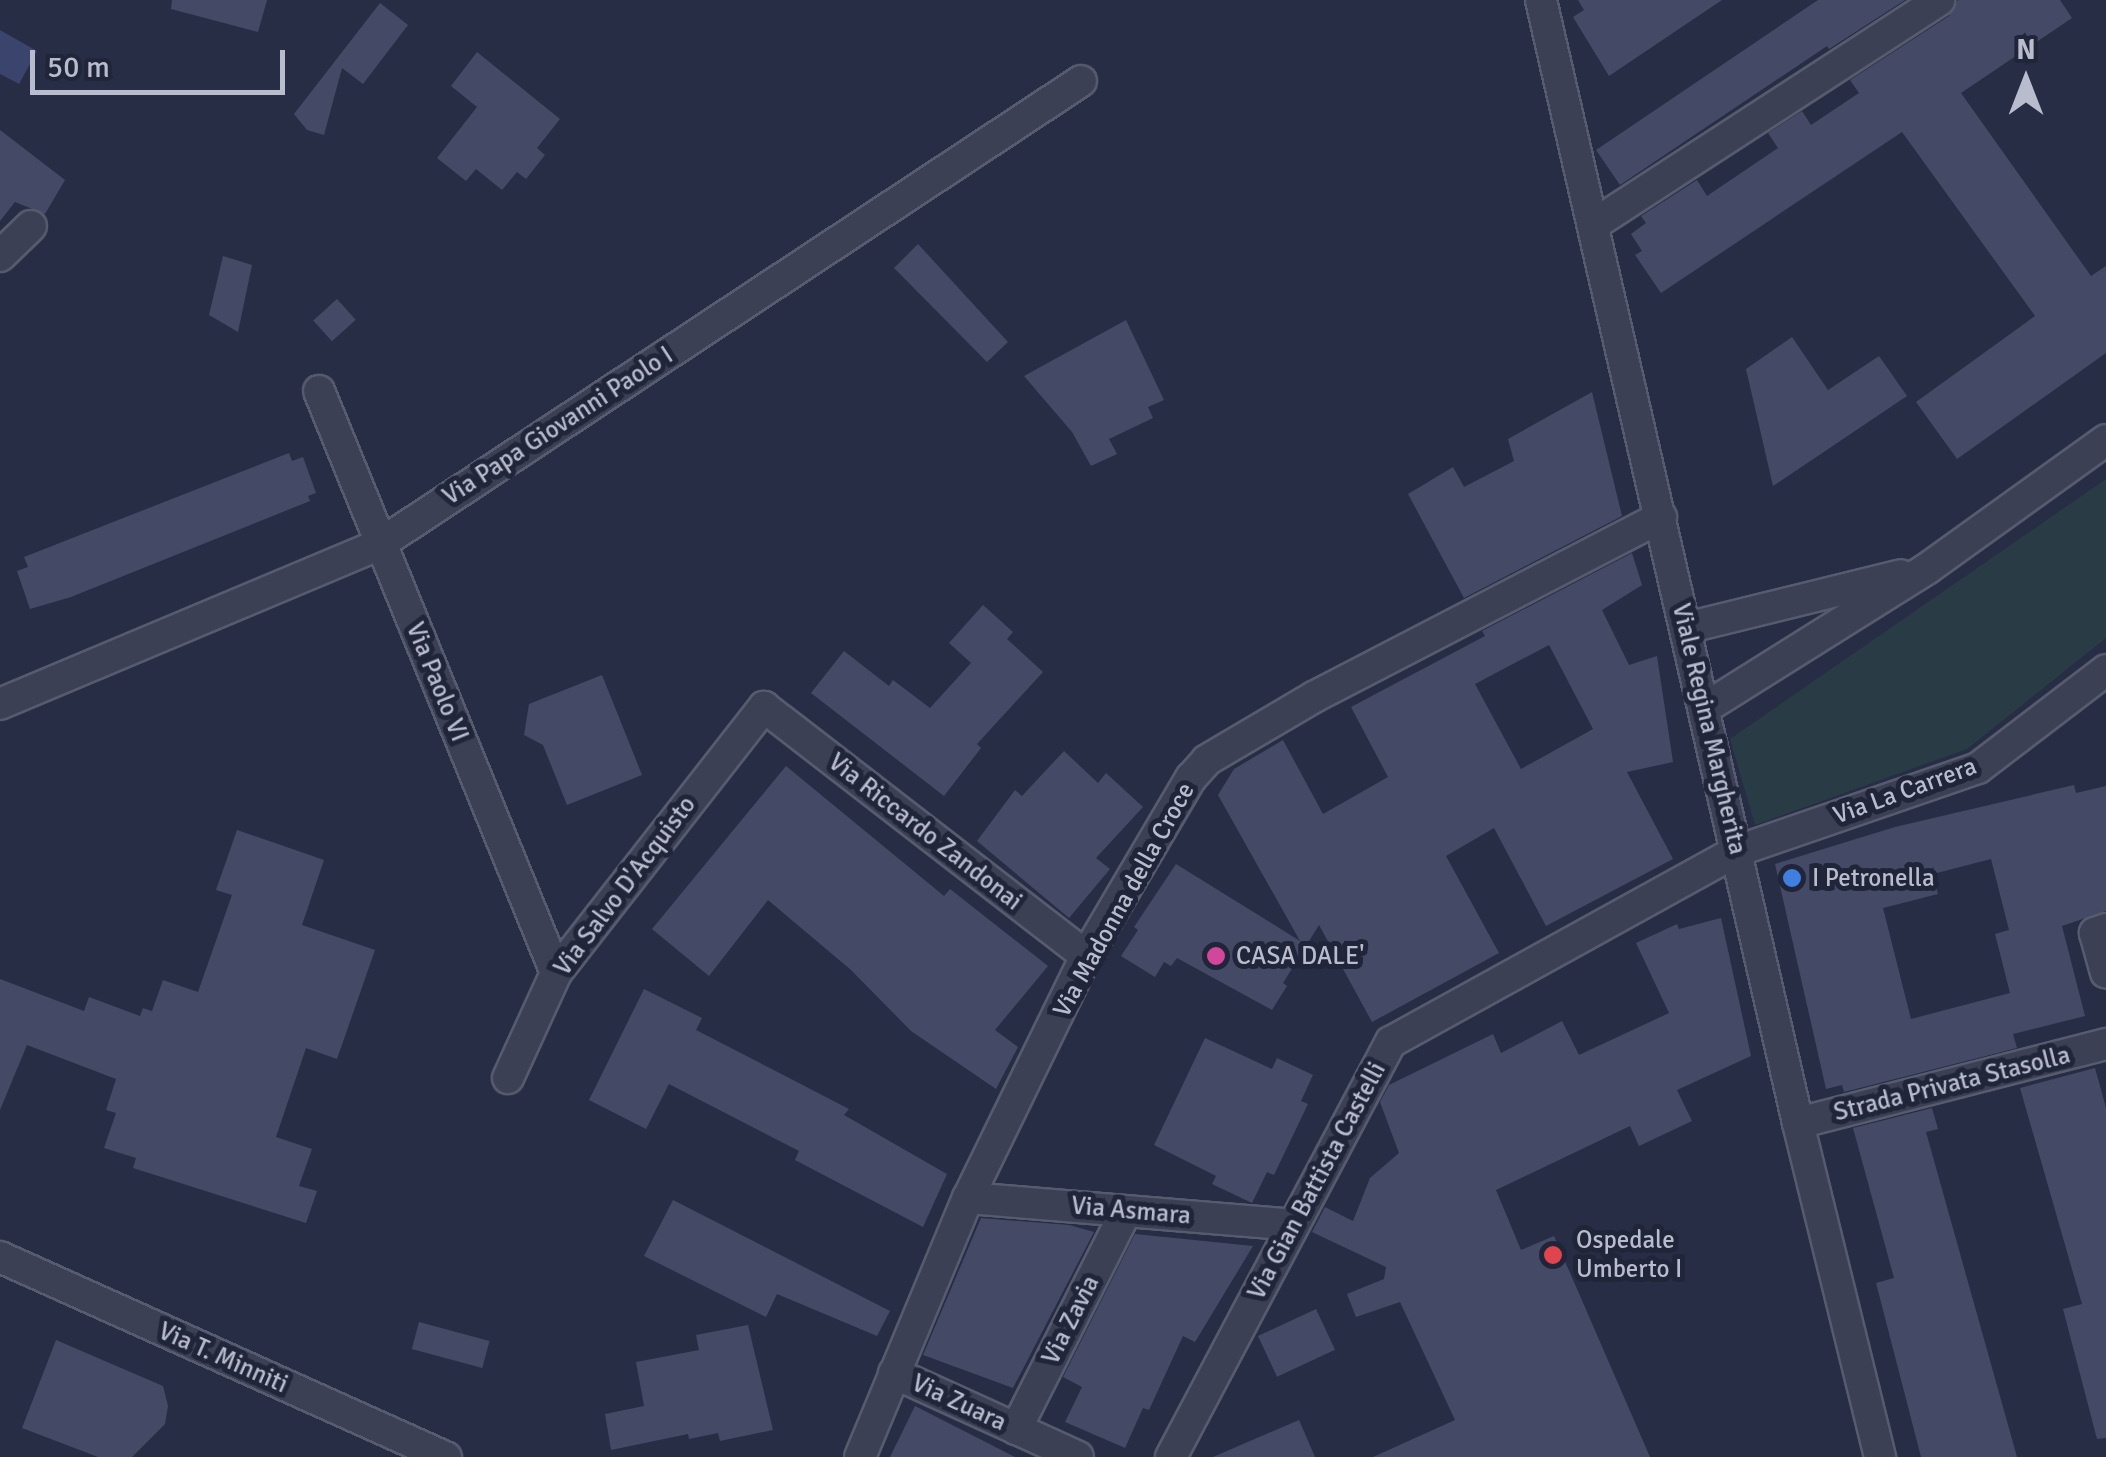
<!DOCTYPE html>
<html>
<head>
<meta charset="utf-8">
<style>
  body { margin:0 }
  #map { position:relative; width:2106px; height:1457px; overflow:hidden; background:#272d45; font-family:Signika,sans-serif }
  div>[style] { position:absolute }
  .green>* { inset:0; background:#293c46 }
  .water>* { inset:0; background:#3b446c }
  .building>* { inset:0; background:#444a65; transform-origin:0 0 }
  .roads { filter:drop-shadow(2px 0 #575b6f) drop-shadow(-2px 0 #575b6f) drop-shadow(0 2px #575b6f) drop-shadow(0 -2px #575b6f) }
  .minor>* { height:30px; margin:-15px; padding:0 15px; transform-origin:15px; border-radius:15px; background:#3b4054 }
  .dots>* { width:28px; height:28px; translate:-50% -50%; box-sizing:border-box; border:5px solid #20253a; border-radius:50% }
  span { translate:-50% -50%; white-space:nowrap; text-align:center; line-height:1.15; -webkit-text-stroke:10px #20253a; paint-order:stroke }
  .street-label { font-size:25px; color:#b9bccd }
  .poi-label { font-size:25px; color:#b9bccd }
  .left { translate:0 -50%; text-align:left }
  .north { position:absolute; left:1976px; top:30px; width:100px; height:100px; -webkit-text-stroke:8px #20253a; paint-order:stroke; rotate:0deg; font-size:28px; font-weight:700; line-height:40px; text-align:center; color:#b9bccd }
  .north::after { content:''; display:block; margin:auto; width:35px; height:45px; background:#b9bccd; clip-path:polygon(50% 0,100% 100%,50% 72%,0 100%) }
  .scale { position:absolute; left:30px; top:50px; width:255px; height:45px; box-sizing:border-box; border:5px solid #b9bccd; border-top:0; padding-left:12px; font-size:30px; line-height:35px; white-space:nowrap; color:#b9bccd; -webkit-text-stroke:8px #20253a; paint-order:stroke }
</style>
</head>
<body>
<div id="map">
  <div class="green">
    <div style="clip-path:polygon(2106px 479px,2106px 638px,1967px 749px,1755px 825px,1730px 739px)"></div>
  </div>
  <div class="water">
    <div style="clip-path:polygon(0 30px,37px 51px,19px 84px,0 74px)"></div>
  </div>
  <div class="building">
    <div style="clip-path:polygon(172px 0,267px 0,258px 32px,171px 9px)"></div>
    <div style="clip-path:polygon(1578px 0,1722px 0,1609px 76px,1573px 17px,1584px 10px)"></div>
    <div style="clip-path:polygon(1818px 0,1905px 0,1829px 49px,1827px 46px,1620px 185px,1596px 150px)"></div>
    <div style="clip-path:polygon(1958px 0,2060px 0,2072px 18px,1961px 93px,2091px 276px,2106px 266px,2106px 353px,1957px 459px,1916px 402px,2035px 316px,1902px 132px,1661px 293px,1635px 255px,1642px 251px,1631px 234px,1646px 223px,1641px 216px,1697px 180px,1707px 196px,1778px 148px,1768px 133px,1802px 111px,1811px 125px,1859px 93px,1850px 80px,1949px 16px)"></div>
    <div style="clip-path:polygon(380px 3px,408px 25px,363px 84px,342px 68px,324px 135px,307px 130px,294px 114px)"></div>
    <div style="clip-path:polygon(477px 52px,560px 119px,537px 148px,545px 155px,526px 179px,517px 172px,502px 190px,476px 169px,466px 181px,437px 158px,477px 107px,451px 86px)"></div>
    <div style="clip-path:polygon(0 130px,65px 180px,45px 214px,15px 202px,0 221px)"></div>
    <div style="clip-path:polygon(918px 244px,1008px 342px,987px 362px,894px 268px)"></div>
    <div style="clip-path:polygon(223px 256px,252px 265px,238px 332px,209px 315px)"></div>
    <div style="left:337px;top:299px;width:28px;height:32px;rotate:48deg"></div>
    <div style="clip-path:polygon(1126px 320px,1164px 400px,1148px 407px,1153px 418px,1109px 439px,1117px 454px,1091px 466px,1072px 432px,1024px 376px)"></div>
    <div style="clip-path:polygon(1792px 337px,1828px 390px,1879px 356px,1907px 396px,1773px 486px,1746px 369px)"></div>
    <div style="clip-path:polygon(1592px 392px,1622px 516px,1464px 598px,1408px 494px,1453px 467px,1464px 487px,1514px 461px,1508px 439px)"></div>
    <div style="clip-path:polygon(289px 453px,292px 461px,303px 457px,316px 493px,308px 496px,310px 501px,71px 597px,30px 609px,17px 571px,28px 567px,24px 557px)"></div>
    <div style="clip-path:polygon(evenodd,1632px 553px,1642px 585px,1602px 610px,1629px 665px,1657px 656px,1673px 762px,1627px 772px,1673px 859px,1546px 926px,1494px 828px,1446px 856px,1499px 953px,1372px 1022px,1319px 925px,1283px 983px,1287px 986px,1272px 1010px,1177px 958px,1171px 966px,1164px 962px,1155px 977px,1121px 956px,1138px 930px,1134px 927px,1176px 864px,1300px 941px,1218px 795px,1234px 769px,1283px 740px,1323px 814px,1388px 777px,1351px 707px,1485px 636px,1482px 631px,1632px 553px,1549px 645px,1593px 729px,1521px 769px,1475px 684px,1549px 645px)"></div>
    <div style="clip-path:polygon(983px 605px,1013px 632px,1007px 639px,1043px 672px,977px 744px,981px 748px,944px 796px,811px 693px,844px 651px,889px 686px,893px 680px,930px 708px,971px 663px,949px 643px)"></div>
    <div style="clip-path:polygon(602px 675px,642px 775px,567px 805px,543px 745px,524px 735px,529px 704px)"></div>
    <div style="clip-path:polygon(1064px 751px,1098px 783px,1106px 773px,1143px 807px,1096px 858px,1110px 869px,1069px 918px,977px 841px,1015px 790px,1022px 796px)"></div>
    <div style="clip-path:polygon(786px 766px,944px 896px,950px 889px,1048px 966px,995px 1030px,1018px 1047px,996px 1089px,911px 1031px,851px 970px,768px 900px,709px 976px,652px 929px)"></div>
    <div style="clip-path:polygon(evenodd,2074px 785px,2076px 793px,2106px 786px,2106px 911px,2062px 926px,2085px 1016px,2013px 1034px,2017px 1048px,1844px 1092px,1842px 1085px,1826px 1089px,1775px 864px,1895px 827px,2074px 785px,1991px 859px,2009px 930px,1995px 934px,2010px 993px,1911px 1019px,1883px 908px,1938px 894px,1933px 874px,1991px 859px)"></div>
    <div style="clip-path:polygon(237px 830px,324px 860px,302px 925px,375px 950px,337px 1059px,306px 1048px,276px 1137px,312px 1149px,299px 1186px,317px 1191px,306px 1223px,133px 1168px,136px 1158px,104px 1148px,116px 1113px,106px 1110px,116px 1079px,27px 1045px,0 1110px,0 979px,84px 1011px,89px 997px,140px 1016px,143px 1008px,152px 1011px,163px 980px,198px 992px,232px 895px,216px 890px)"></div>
    <div style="clip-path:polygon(1721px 918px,1751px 1056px,1677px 1090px,1692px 1121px,1639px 1146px,1630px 1126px,1496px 1190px,1521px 1250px,1554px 1236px,1650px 1457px,1373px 1457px,1455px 1420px,1400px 1302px,1356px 1317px,1347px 1294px,1384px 1279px,1386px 1267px,1312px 1232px,1325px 1207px,1353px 1221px,1370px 1178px,1399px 1153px,1380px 1102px,1389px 1085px,1493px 1034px,1501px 1053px,1562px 1021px,1579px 1055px,1669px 1013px,1636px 943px,1677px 924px,1679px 929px)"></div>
    <div style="clip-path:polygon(644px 989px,702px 1018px,696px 1030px,849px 1109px,844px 1115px,947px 1174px,923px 1227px,795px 1160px,799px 1151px,669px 1084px,646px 1129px,589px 1100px)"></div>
    <div style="clip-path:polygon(1205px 1038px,1272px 1069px,1277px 1058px,1313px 1075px,1301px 1101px,1308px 1104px,1274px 1175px,1267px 1172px,1252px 1203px,1212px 1184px,1216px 1176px,1154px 1145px)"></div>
    <div style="clip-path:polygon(2095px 1068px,2106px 1108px,2106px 1438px,2097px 1439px,2063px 1309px,2082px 1304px,2020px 1088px)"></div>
    <div style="clip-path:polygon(1932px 1108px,1938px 1129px,1926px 1132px,2017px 1457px,1921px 1457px,1876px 1283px,1894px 1278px,1853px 1128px)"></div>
    <div style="clip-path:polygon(673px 1200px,890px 1311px,877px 1336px,777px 1294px,766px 1317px,644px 1256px)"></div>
    <div style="clip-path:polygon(981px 1218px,1069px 1225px,1094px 1232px,1013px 1388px,923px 1355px)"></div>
    <div style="clip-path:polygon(1135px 1234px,1253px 1246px,1195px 1342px,1183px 1336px,1149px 1410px,1143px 1408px,1125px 1448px,1065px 1422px,1082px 1387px,1063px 1377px)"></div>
    <div style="left:1316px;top:1309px;width:45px;height:64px;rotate:65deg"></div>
    <div style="left:419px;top:1322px;width:73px;height:28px;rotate:15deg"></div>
    <div style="clip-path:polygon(748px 1325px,773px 1430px,720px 1441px,718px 1433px,689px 1439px,688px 1434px,611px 1450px,605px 1414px,644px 1406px,636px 1362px,699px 1350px,696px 1335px)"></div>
    <div style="clip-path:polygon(56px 1340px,163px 1386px,168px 1406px,165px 1424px,132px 1457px,98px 1457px,22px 1428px)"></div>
    <div style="clip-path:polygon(915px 1406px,1015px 1457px,890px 1457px)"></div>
    <div style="clip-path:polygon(1299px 1420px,1315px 1457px,1213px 1457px)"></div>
  </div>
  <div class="roads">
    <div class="minor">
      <div style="left:1541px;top:0;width:1152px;rotate:77.11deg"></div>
      <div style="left:1798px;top:1123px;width:344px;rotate:76.2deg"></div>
      <div style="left:1593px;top:225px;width:413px;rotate:-33deg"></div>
      <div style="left:0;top:256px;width:43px;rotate:-44.1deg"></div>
      <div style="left:319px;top:391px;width:628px;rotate:67.84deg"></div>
      <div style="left:1686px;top:628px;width:221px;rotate:-13.8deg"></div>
      <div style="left:0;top:704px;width:412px;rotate:-22.8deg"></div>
      <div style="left:380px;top:544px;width:840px;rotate:-33.44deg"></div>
      <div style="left:1705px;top:708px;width:263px;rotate:-32.1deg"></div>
      <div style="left:1928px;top:568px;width:219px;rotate:-35.7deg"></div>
      <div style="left:2106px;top:929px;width:12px;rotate:160deg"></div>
      <div style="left:2095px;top:933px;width:41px;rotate:74.6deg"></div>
      <div style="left:508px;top:1078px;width:115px;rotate:-65.4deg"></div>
      <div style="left:556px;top:973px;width:338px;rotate:-52deg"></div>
      <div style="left:764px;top:707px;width:407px;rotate:37.7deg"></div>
      <div style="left:1798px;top:1123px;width:318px;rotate:-14.4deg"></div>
      <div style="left:968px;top:1198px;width:326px;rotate:4.7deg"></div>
      <div style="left:0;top:1257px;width:489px;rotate:24.2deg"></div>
      <div style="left:894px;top:1373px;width:202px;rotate:24.5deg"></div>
      <div style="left:1016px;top:1429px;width:244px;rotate:-63.2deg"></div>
      <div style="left:860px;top:1457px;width:281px;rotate:-67.4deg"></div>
      <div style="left:968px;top:1198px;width:269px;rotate:-64deg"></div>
      <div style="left:1086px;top:956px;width:207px;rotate:-59.5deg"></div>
      <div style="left:1191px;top:778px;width:24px;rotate:-48deg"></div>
      <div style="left:1207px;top:760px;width:124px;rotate:-30.5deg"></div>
      <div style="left:1314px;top:697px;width:391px;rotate:-27.4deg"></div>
      <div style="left:1171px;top:1457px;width:470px;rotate:-62.1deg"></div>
      <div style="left:1391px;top:1042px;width:395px;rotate:-28.9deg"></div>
      <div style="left:1737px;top:851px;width:255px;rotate:-19deg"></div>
      <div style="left:1978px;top:768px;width:161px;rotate:-37.4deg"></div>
    </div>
  </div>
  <div class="dots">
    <div style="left:1792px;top:878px;background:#3f7fe0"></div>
    <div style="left:1216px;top:956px;background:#d1479c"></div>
    <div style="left:1553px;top:1255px;background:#e0444e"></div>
  </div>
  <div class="street-label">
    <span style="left:558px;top:426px;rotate:-33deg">Via Papa Giovanni Paolo I</span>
    <span style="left:437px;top:682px;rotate:68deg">Via Paolo VI</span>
    <span style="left:1709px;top:729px;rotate:77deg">Viale Regina Margherita</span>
    <span style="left:1905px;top:791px;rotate:-20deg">Via La Carrera</span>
    <span style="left:925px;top:832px;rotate:38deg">Via Riccardo Zandonai</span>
    <span style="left:625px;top:886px;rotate:-53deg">Via Salvo D'Acquisto</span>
    <span style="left:1124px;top:900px;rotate:-61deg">Via Madonna della Croce</span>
    <span style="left:1952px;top:1084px;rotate:-14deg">Strada Privata Stasolla</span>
    <span style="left:1317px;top:1181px;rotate:-62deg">Via Gian Battista Castelli</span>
    <span style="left:1131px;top:1211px;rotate:5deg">Via Asmara</span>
    <span style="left:1071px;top:1320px;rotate:-63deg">Via Zavia</span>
    <span style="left:223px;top:1358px;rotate:24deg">Via T. Minniti</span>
    <span style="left:959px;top:1403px;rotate:25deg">Via Zuara</span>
  </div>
  <div class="poi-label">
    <span class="left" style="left:1812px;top:878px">I Petronella</span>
    <span class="left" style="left:1236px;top:956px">CASA DALE'</span>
    <span class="left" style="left:1576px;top:1255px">Ospedale<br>Umberto I</span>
  </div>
  <div class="north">N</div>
  <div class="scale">50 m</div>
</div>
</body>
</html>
